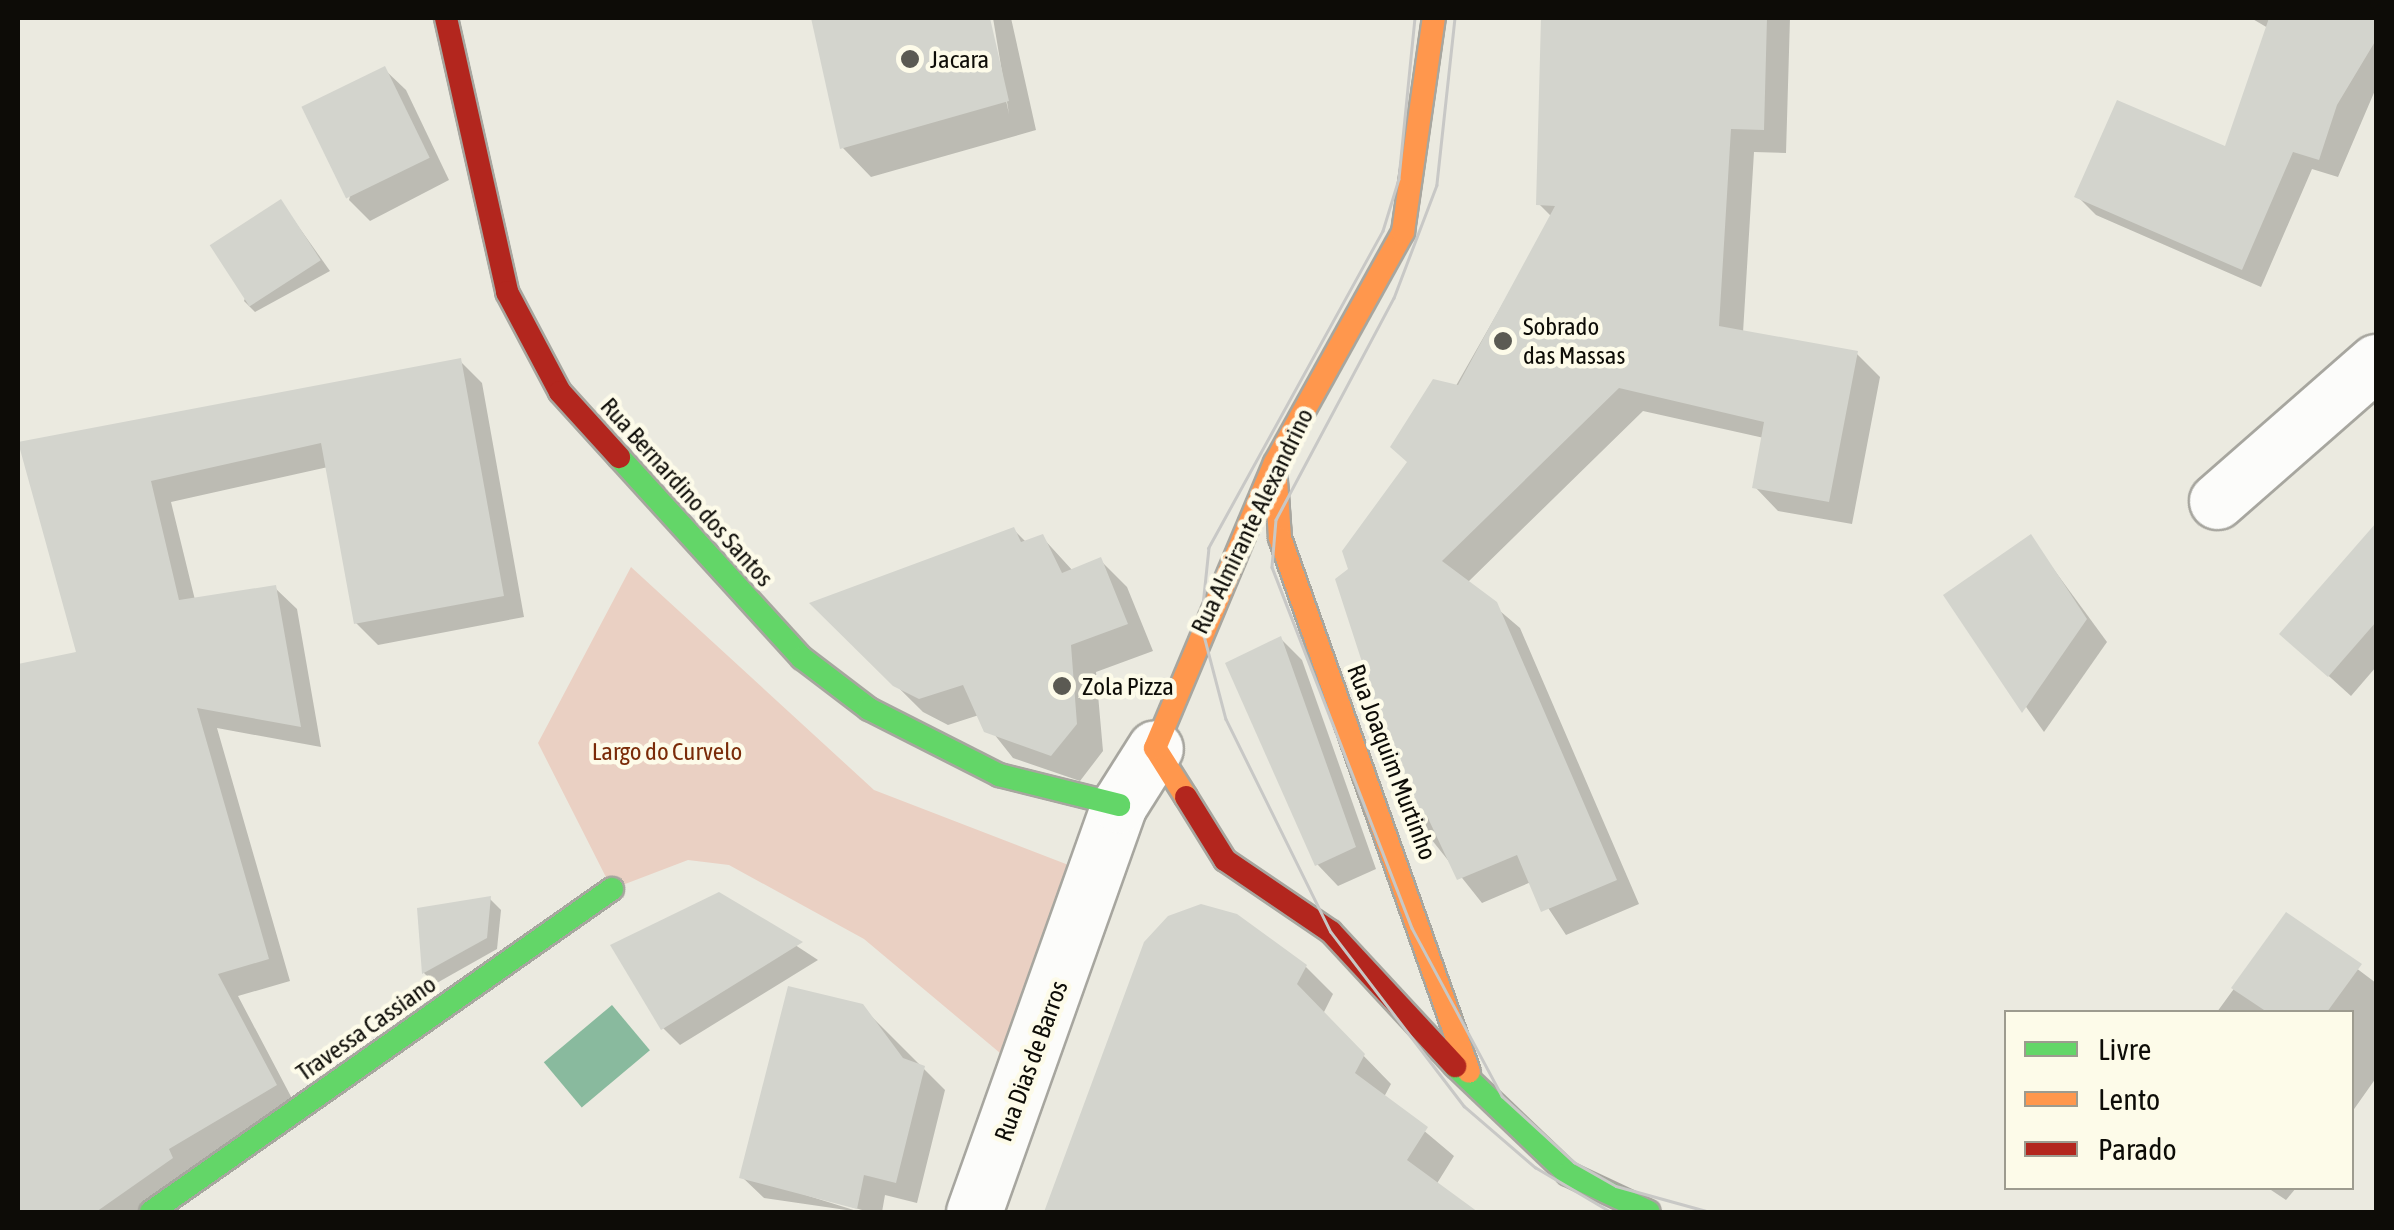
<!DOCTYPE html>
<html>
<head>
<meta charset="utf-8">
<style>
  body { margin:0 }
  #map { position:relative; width:2394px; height:1230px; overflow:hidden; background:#ebeae0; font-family:"Asap Condensed",sans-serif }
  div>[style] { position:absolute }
  .green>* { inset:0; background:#ead0c3 }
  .water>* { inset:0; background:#89ba9e; transform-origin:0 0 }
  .shadow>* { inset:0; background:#0003 }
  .building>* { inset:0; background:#d3d4cd; transform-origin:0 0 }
  .roads { filter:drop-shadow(2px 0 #a7a69f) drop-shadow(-2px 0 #a7a69f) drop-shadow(0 2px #a7a69f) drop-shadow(0 -2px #a7a69f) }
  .street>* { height:55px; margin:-27.5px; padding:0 27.5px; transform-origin:27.5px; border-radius:27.5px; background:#fcfcfa }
  .fast>* { height:22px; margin:-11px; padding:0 11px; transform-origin:11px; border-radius:11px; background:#63d668 }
  .slow>* { height:22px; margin:-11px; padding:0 11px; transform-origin:11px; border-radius:11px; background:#ff974d }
  .jam>* { height:22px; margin:-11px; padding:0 11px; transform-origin:11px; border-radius:11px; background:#b3261e }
  .tram>* { height:2.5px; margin:-1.25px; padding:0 1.25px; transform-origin:1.25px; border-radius:1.25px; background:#c8c8c6 }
  .dots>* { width:28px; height:28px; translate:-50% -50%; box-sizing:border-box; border:5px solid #fdfbe9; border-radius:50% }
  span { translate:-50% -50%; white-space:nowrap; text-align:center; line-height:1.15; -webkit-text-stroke:9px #fdfbe9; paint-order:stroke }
  .poi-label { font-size:25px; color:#0d0c07 }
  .left { translate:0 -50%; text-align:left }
  .street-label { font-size:25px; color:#0d0c07 }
  .park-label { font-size:25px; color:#7a2b08 }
  .frame { position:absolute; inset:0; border:20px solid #0d0c07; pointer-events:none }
  .legend { position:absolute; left:2004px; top:1010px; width:350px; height:180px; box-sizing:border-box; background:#fdfbe9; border:2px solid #9d9b8f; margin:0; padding:12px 18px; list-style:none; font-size:30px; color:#0d0c07 }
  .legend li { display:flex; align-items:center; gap:20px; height:50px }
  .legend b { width:50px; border:2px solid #9d9b8f }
</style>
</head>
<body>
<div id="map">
  <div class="green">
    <div style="clip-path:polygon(631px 567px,874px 790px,1084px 871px,1006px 1058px,864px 939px,729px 865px,688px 860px,612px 889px,538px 743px)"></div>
  </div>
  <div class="water">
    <div style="left:612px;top:1005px;width:59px;height:89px;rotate:50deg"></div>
  </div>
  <div class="shadow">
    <div style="clip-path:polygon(814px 18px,988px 18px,1009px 114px,993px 18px,1011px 18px,1036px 130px,871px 177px,843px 148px)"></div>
    <div style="clip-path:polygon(1544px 18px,1790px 18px,1786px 153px,1754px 152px,1743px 333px,1856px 353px,1880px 377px,1852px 524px,1778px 511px,1755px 487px,1764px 438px,1643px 411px,1467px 583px,1520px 628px,1639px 904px,1566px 935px,1531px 882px,1482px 903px,1416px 820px,1351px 570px,1552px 217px,1539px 204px)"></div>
    <div style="clip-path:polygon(2251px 18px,2376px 18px,2376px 88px,2338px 177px,2312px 169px,2261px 287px,2096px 215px,2077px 196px,2227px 149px,2268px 28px)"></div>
    <div style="clip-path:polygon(384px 69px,406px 90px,449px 180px,370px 221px,349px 200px)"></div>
    <div style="clip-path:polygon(281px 202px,330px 271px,255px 312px,244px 301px)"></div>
    <div style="clip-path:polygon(460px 361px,482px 383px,524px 617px,378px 645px,356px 623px,328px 467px,171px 502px,195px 600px,275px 588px,297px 609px,321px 747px,217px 728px,290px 981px,238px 996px,297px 1108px,145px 1212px,18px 1212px,18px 907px,25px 905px,18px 668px,79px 654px,20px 444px)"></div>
    <div style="clip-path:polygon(2376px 526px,2376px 667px,2351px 696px,2282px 634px)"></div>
    <div style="clip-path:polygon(1014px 530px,1027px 543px,1042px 537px,1073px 571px,1100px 560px,1127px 587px,1153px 651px,1096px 672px,1103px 751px,1080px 781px,1013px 758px,979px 715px,948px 725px,923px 712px,814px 604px)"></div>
    <div style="clip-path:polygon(2030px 537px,2107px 642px,2044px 732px,1946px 595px)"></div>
    <div style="clip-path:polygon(1281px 639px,1302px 660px,1376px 869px,1338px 886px,1317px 864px)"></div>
    <div style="clip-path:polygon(719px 895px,818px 960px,680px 1045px,663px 1028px)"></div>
    <div style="clip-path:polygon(490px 899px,501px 910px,497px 949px,435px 984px,424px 973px,420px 910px)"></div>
    <div style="clip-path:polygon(2287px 916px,2376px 983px,2376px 1078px,2352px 1112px,2352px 1012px,2217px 1012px)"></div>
    <div style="clip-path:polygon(1146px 943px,1306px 967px,1333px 994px,1323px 1014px,1391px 1084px,1384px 1097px,1454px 1156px,1436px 1185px,1473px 1212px,1045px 1212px)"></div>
    <div style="clip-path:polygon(861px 1006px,945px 1090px,917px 1203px,885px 1195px,882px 1212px,869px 1212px,764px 1182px,860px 1212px,764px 1198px,742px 1177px)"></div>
    <div style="clip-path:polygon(2268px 1188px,2296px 1188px,2286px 1200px)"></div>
  </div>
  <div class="building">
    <div style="clip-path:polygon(811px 18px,990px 18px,1009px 101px,840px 149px)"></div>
    <div style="clip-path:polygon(1541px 18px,1767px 18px,1764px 130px,1731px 129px,1719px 326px,1858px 351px,1829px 502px,1752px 488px,1764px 422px,1619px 388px,1442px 561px,1497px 602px,1617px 880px,1541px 912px,1517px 855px,1457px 880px,1427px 816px,1414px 822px,1335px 579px,1348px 569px,1342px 551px,1407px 462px,1390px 447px,1433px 379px,1458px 385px,1555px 206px,1536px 205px)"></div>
    <div style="clip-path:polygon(2269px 18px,2376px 18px,2376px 40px,2337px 105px,2319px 160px,2293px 152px,2242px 270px,2074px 197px,2117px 100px,2225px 146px)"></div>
    <div style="left:385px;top:66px;width:102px;height:93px;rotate:64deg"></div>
    <div style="left:281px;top:199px;width:73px;height:85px;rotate:57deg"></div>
    <div style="clip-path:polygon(461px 358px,504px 596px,354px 624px,321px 443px,151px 481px,179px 600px,276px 585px,301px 727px,197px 708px,269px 959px,218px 974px,277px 1085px,169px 1149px,173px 1158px,96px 1212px,18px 1212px,18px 664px,76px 652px,18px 442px)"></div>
    <div style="clip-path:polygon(2376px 523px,2376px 622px,2328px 677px,2279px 634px)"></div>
    <div style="clip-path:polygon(1014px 527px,1021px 542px,1043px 534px,1062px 573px,1101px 557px,1128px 624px,1071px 645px,1077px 724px,1051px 756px,984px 732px,963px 685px,919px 699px,893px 686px,809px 603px)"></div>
    <div style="clip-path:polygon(2031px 534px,2087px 619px,2022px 713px,1943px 595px)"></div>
    <div style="clip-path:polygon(1281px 636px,1356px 847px,1315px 866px,1225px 663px)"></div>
    <div style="clip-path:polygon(719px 892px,803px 942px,661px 1030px,610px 945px)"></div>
    <div style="clip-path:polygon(491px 896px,487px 938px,422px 974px,417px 908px)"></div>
    <div style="clip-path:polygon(1201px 904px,1237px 914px,1307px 965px,1297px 984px,1365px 1054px,1355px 1073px,1428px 1127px,1407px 1160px,1478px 1212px,1044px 1212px,1144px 942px,1168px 916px)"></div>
    <div style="clip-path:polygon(2286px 912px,2362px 964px,2327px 1012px,2267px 1012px,2231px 988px)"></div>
    <div style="clip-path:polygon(788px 986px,863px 1004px,903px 1058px,925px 1066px,896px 1183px,864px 1175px,857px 1209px,739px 1178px)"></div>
  </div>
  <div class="roads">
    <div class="street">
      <div style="left:2217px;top:501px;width:211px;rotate:-41.2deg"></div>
      <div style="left:974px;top:1212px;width:432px;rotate:-70.4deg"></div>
      <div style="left:1119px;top:805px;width:67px;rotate:-57.7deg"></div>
    </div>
    <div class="fast">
      <div style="left:619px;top:457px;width:272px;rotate:47.7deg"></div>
      <div style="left:802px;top:658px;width:84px;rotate:37.3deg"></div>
      <div style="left:869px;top:709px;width:146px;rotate:26.9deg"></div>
      <div style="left:999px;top:775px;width:124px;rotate:14deg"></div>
      <div style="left:1455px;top:1066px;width:156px;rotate:43.7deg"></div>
      <div style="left:1568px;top:1174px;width:89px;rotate:25.1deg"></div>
      <div style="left:151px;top:1212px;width:563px;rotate:-35.02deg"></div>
    </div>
    <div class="slow">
      <div style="left:1275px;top:466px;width:72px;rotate:86deg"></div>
      <div style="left:1280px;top:538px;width:566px;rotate:70.51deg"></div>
      <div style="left:1186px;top:797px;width:58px;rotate:-122.3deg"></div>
      <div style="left:1155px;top:748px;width:309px;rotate:-67.2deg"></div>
      <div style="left:1275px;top:463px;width:264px;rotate:-61deg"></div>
      <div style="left:1403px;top:232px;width:216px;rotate:-81.8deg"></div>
    </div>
    <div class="jam">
      <div style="left:446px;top:18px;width:281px;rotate:77.4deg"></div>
      <div style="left:507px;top:292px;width:113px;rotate:62.1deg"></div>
      <div style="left:560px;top:392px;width:88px;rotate:47.8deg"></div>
      <div style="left:1186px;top:797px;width:74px;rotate:58.2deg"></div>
      <div style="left:1225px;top:860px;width:128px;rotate:34.2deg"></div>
      <div style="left:1331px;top:932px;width:183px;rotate:47.2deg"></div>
    </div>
  </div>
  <div class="tram">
    <div style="left:1415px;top:18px;width:162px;rotate:95.7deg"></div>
    <div style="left:1399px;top:179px;width:54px;rotate:107.1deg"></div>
    <div style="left:1383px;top:231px;width:362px;rotate:118.8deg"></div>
    <div style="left:1209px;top:548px;width:76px;rotate:96deg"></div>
    <div style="left:1201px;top:624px;width:98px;rotate:75.3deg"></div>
    <div style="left:1226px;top:719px;width:237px;rotate:63.8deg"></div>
    <div style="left:1331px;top:932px;width:219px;rotate:52.6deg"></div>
    <div style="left:1464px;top:1106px;width:94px;rotate:40.7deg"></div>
    <div style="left:1535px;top:1167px;width:88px;rotate:30.6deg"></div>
    <div style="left:1455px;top:18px;width:168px;rotate:96.2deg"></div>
    <div style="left:1437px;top:185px;width:121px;rotate:110.8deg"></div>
    <div style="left:1394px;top:298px;width:251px;rotate:118deg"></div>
    <div style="left:1276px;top:520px;width:47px;rotate:94.9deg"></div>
    <div style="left:1272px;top:567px;width:387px;rotate:68.8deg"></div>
    <div style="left:1412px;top:928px;width:191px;rotate:61.8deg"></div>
    <div style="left:1502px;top:1096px;width:98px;rotate:42.5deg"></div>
    <div style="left:1574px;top:1162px;width:48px;rotate:29.7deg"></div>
    <div style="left:1616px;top:1186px;width:98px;rotate:15.5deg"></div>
  </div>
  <div class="dots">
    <div style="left:910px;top:59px;background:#5b5a53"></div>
    <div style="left:1503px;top:341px;background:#5b5a53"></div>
    <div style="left:1062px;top:686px;background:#5b5a53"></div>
  </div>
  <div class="poi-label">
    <span class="left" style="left:930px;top:59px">Jacara</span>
    <span class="left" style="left:1523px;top:341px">Sobrado<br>das Massas</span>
    <span class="left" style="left:1082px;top:686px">Zola Pizza</span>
  </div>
  <div class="street-label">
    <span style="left:687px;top:492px;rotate:48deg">Rua Bernardino dos Santos</span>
    <span style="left:1252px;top:521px;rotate:-64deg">Rua Almirante Alexandrino</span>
    <span style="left:1392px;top:762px;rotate:69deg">Rua Joaquim Murtinho</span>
    <span style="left:366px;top:1028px;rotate:-35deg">Travessa Cassiano</span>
    <span style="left:1031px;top:1061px;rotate:-70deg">Rua Dias de Barros</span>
  </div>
  <div class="park-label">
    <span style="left:667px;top:751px">Largo do Curvelo</span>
  </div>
  <div class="frame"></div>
  <ul class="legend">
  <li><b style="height:12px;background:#63d668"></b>Livre</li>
  <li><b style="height:12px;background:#ff974d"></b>Lento</li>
  <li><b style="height:12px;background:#b3261e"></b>Parado</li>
  </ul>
</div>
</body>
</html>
